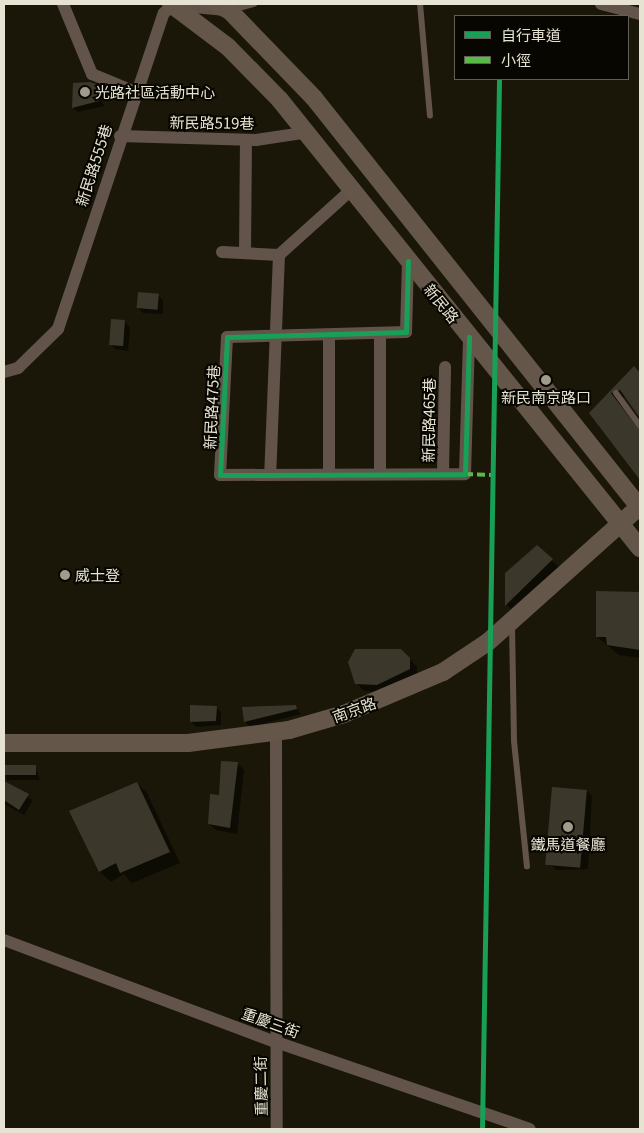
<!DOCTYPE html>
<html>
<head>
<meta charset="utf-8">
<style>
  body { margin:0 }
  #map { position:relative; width:644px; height:1133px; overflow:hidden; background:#1a1708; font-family:Georgia,"Noto Sans TC",serif }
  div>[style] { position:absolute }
  .shadow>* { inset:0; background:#0007 }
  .building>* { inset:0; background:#3b382b; transform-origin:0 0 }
  .lane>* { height:6px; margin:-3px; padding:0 3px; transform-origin:3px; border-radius:3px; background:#62544a }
  .street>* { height:12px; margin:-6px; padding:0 6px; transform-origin:6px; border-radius:6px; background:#62544a }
  .secondary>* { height:18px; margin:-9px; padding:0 9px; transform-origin:9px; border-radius:9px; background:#65564a }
  .quiet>* { height:4px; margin-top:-2px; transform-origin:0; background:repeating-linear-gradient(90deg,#58b947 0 8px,transparent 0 12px) }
  .cycleway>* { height:5px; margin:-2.5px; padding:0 2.5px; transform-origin:2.5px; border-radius:2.5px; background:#1a9f57 }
  .dots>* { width:14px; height:14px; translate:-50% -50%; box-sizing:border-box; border:2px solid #080601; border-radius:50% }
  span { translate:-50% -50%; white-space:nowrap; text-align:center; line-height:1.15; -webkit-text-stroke:4px #080601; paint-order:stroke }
  .poi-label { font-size:15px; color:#e7e3d3 }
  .left { translate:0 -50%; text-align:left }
  .street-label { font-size:15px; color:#e7e3d3 }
  .frame { position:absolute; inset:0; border:5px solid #e7e3d3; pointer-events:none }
  .legend { position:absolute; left:454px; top:15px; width:175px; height:65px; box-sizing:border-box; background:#080601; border:1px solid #615e55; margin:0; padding:6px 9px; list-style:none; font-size:15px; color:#e7e3d3 }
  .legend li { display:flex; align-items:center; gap:10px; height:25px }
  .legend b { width:25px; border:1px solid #615e55 }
</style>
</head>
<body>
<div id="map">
  <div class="shadow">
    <div style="clip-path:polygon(95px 86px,104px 106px,78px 112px,73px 108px)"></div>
    <div style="clip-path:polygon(158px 295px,163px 300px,163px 314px,143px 313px,138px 308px)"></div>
    <div style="clip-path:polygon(125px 322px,130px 327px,128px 351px,115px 349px,110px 344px)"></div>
    <div style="clip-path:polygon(634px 367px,640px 374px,640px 416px,627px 398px,622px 397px,621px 406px,640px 431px,640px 478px,590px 413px)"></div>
    <div style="clip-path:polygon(537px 547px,560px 568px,514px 612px,507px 605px,506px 574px)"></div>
    <div style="clip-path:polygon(597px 592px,640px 594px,640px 658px,619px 655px,597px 637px)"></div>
    <div style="clip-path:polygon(409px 658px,417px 667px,417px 676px,385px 692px,364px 691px,356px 683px)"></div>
    <div style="clip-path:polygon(295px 706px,301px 714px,250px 727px,245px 722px)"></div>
    <div style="clip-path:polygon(216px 707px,221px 712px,221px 725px,196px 727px,191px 722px)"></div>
    <div style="clip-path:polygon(223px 762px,238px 764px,244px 770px,237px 834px,216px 830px,209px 824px,220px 797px)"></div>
    <div style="clip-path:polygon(4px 766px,35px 766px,40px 780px,7px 780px)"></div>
    <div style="clip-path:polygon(137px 783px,147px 793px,180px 863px,132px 883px,124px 874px,111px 882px,100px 872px,71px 812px)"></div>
    <div style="clip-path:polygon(4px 786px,33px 800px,24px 815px,4px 804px)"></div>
    <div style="clip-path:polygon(587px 791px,592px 796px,588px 869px,556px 870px,551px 865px)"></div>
  </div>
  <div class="building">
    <div style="clip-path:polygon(90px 82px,96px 84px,99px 101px,72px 108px,73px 83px)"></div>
    <div style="left:138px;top:292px;width:21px;height:16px;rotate:5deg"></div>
    <div style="left:111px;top:319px;width:14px;height:26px;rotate:4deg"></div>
    <div style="clip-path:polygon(634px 366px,640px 373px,640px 418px,620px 390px,611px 393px,640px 431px,640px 480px,589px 413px)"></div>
    <div style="clip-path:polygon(537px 545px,553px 559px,505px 606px,505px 573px)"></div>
    <div style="clip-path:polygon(596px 591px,640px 592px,640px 650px,607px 645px,606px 637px,596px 637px)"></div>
    <div style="clip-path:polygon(355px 649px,401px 649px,410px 658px,410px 669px,377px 685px,355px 684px,348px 662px)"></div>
    <div style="clip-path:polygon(190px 705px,217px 706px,216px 721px,190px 722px)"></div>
    <div style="clip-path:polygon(296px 705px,297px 709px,244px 722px,242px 707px)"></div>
    <div style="clip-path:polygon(221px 761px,238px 762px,230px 828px,208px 824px,210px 794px,219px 795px)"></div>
    <div style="left:4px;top:765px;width:32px;height:10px"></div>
    <div style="clip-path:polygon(4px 781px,29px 794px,19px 810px,4px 800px)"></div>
    <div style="clip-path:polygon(137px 782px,170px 852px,120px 873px,116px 863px,99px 872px,69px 811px)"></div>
    <div style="left:552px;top:787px;width:35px;height:78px;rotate:5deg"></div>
  </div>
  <div class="lane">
    <div style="left:420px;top:4px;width:112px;rotate:84.9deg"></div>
    <div style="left:231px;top:10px;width:24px;rotate:-15deg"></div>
    <div style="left:616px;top:393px;width:41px;rotate:54deg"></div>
    <div style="left:512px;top:625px;width:116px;rotate:89deg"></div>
    <div style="left:514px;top:741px;width:126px;rotate:84.1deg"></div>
  </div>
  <div class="street">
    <div style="left:63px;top:4px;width:76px;rotate:67.5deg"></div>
    <div style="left:92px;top:74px;width:47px;rotate:22.7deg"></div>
    <div style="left:601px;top:4px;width:40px;rotate:14.4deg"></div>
    <div style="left:120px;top:136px;width:136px;rotate:1.7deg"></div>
    <div style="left:256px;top:140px;width:48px;rotate:-8.5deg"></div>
    <div style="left:222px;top:252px;width:57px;rotate:3deg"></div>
    <div style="left:279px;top:255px;width:220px;rotate:92.3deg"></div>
    <div style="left:245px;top:253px;width:113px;rotate:-89.5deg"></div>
    <div style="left:279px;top:255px;width:96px;rotate:-42deg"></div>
    <div style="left:408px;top:261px;width:71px;rotate:91.6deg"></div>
    <div style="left:406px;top:332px;width:179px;rotate:178.4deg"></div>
    <div style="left:227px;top:337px;width:138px;rotate:92.9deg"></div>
    <div style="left:220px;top:475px;width:245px;rotate:-0.2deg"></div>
    <div style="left:465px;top:474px;width:137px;rotate:-88.3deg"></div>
    <div style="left:4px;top:372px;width:15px;rotate:-16deg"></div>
    <div style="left:18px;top:368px;width:56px;rotate:-44.3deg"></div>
    <div style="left:58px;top:329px;width:333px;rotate:-71.5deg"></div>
    <div style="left:164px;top:13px;width:12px;rotate:-42deg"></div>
    <div style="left:173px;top:5px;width:53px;rotate:5.4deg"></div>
    <div style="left:329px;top:474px;width:139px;rotate:-90deg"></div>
    <div style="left:380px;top:474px;width:141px;rotate:-90deg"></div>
    <div style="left:443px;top:474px;width:107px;rotate:-88.9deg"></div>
    <div style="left:276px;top:732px;width:397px;rotate:89.9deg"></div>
    <div style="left:4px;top:940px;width:290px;rotate:20.6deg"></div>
    <div style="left:276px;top:1042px;width:268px;rotate:18.9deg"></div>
  </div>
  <div class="secondary">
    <div style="left:171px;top:4px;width:71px;rotate:37deg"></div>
    <div style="left:228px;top:47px;width:74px;rotate:45.5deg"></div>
    <div style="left:280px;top:100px;width:575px;rotate:51.22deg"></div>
    <div style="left:217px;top:4px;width:15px;rotate:28deg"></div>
    <div style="left:230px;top:11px;width:121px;rotate:46deg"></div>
    <div style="left:314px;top:98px;width:524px;rotate:51.51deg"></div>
    <div style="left:4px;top:743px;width:184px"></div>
    <div style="left:188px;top:743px;width:102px;rotate:-7.3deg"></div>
    <div style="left:289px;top:730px;width:57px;rotate:-16.2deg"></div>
    <div style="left:344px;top:714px;width:108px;rotate:-23deg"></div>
    <div style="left:443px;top:672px;width:54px;rotate:-33.7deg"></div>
    <div style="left:488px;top:642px;width:204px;rotate:-41.8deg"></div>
  </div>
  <div class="quiet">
    <div style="left:465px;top:474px;width:26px;rotate:2deg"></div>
  </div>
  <div class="cycleway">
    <div style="left:408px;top:261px;width:71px;rotate:91.6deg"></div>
    <div style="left:406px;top:332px;width:179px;rotate:178.4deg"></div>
    <div style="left:227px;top:337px;width:138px;rotate:92.9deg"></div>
    <div style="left:220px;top:475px;width:245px;rotate:-0.2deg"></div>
    <div style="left:465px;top:474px;width:137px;rotate:-88.3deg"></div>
    <div style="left:482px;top:1129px;width:1050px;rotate:-89.07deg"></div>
  </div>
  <div class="dots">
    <div style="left:85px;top:92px;background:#9f9c8c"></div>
    <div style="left:546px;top:380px;background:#9f9c8c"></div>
    <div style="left:65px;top:575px;background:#9f9c8c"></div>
    <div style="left:568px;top:827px;background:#9f9c8c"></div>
  </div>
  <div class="poi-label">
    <span class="left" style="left:95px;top:92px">光路社區活動中心</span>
    <span style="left:546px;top:397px">新民南京路口</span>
    <span class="left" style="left:75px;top:575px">威士登</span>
    <span style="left:568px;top:844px">鐵馬道餐廳</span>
  </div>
  <div class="street-label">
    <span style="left:212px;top:122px;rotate:1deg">新民路519巷</span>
    <span style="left:93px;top:165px;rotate:-72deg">新民路555巷</span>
    <span style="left:442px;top:303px;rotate:51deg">新民路</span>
    <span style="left:211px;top:407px;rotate:-87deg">新民路475巷</span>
    <span style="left:428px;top:420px;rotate:-89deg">新民路465巷</span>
    <span style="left:354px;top:709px;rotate:-20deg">南京路</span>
    <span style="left:271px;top:1022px;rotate:20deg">重慶三街</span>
    <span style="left:260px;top:1086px;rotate:-91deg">重慶二街</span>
  </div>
  <div class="frame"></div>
  <ul class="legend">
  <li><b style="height:6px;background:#1a9f57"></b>自行車道</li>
  <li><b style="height:6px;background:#58b947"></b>小徑</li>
  </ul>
</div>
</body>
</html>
